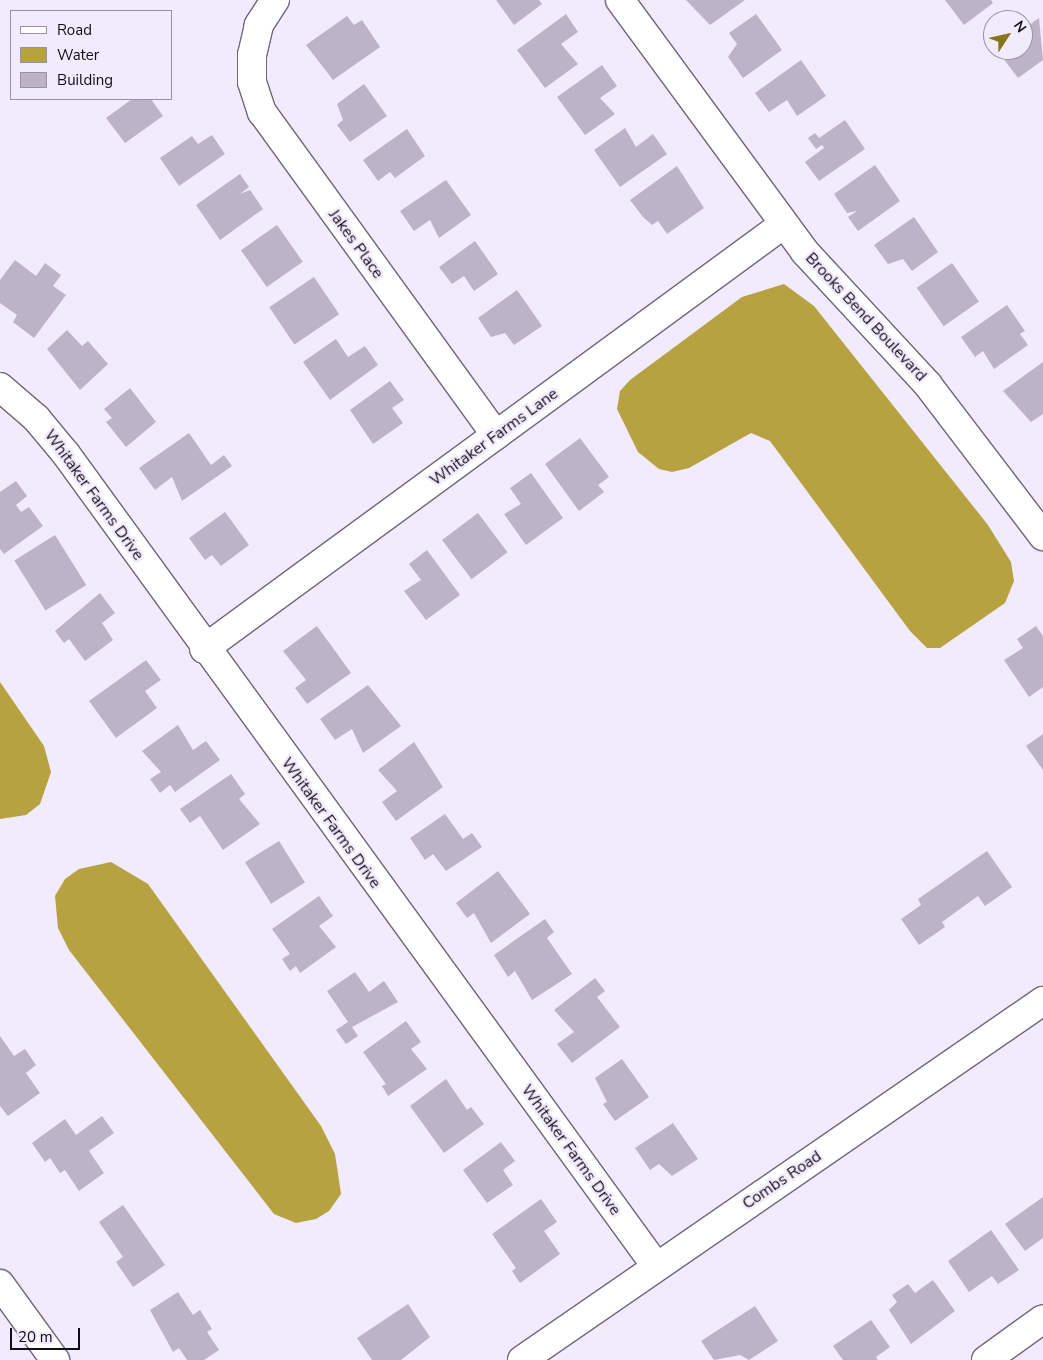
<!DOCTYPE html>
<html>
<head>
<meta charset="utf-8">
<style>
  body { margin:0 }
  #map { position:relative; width:1043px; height:1360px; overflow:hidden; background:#f2eafd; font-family:"Nunito Sans",sans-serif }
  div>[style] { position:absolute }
  .water>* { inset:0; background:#b6a240 }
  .building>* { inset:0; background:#bdb3c9; transform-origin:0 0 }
  .roads { filter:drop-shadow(1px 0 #6f667a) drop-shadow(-1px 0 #6f667a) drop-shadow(0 1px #6f667a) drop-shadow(0 -1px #6f667a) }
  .minor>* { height:28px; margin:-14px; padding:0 14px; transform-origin:14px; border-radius:14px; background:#fff }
  .major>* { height:28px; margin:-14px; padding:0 14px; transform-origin:14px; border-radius:14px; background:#fff }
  span { translate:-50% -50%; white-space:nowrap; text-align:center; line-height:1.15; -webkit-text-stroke:5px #f2eafd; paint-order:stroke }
  .street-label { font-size:16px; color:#100d14 }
  .legend { position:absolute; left:10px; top:10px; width:162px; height:90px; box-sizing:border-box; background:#f2eafd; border:1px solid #9892a0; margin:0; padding:6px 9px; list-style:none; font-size:15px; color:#100d14 }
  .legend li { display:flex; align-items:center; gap:10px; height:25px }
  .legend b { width:25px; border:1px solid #9892a0 }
  .north { position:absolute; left:983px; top:10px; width:50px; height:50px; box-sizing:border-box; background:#f2eafd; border:1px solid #9892a0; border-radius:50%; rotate:55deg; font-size:14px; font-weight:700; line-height:20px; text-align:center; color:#100d14 }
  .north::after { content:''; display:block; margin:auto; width:18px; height:22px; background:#877619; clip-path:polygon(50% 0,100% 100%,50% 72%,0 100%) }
  .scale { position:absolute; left:10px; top:1328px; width:70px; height:22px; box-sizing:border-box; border:2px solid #100d14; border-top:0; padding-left:6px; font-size:15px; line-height:18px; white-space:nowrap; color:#100d14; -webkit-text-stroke:4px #f2eafd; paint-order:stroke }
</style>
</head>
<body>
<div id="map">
  <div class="water">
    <div style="clip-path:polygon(784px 284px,814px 306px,988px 525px,1011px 562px,1014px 581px,1005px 603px,940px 648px,927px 648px,910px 631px,770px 441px,751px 433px,689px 468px,672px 472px,659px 469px,638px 452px,617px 409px,620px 391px,630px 380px,742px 297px)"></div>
    <div style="clip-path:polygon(0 682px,44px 746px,51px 772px,40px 804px,26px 815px,0 819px)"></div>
    <div style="clip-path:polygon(111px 862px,148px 884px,321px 1126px,335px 1154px,341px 1194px,329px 1211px,316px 1219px,296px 1223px,274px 1214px,69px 950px,58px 928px,55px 896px,65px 879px,79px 869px)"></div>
  </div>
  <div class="building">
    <div style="clip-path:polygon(496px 0,539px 0,542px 4px,514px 25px)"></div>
    <div style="clip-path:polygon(686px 0,745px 0,710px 25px)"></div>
    <div style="clip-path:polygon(945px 0,991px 0,993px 3px,964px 25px)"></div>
    <div style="clip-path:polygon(566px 14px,578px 32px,561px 44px,578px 64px,545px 88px,517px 50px)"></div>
    <div style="clip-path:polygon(756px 14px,782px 50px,743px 78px,728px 57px,737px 44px,729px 33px)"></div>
    <div style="clip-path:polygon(347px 16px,354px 25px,362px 20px,380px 47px,333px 80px,306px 45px)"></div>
    <div style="clip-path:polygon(1039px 18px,1043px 60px,1018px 78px,997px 50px,1023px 50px,1023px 29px)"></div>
    <div style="clip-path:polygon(801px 60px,826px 96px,797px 116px,787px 100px,769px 112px,755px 93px)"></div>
    <div style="clip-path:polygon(602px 65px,617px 86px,600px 98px,615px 114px,585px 135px,557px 97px)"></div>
    <div style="clip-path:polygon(364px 84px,387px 116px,350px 142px,337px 125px,343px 120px,337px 104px)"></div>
    <div style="clip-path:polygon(132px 99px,151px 99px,163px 116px,125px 143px,106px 118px)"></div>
    <div style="clip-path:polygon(845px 120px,865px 149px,819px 181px,805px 162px,824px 148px,822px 145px,816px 149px,808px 138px,815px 133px,819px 138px)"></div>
    <div style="clip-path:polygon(625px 128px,636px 147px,653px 134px,667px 154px,620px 187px,594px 150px)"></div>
    <div style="clip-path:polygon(407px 129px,425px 156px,395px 178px,390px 172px,378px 181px,363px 160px)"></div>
    <div style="clip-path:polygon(212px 135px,225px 154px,179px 186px,160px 158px,192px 136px,198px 144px)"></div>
    <div style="clip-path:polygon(875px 165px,900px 201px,858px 231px,848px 217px,857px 211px,847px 213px,834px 194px)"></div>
    <div style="clip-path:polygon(677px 166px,704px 208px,667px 234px,658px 221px,652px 225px,643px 217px,630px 200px)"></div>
    <div style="clip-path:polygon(240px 174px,249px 187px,240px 194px,250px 190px,263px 209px,220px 240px,196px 205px)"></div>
    <div style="clip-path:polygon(446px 180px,471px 215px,439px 238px,430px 220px,414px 231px,400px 211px)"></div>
    <div style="clip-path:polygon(914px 217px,938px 252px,912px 271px,903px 259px,888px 264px,874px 245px)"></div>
    <div style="left:277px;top:225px;width:45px;height:44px;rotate:55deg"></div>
    <div style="clip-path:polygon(475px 241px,498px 274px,474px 291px,464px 276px,452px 284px,439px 267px)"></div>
    <div style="clip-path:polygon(15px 260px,36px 276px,45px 263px,61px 275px,53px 286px,66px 295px,34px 338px,13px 322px,17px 315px,0 303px,0 280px)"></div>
    <div style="left:952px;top:263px;width:47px;height:43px;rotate:55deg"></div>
    <div style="left:314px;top:277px;width:45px;height:54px;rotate:56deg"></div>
    <div style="clip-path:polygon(517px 290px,542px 326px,514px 345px,505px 333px,491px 337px,478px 318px)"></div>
    <div style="clip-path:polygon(1007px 305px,1025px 331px,1020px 334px,1028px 345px,994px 369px,983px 351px,975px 357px,961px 337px)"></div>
    <div style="clip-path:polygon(67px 330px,82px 346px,88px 341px,108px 364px,80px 390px,47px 349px)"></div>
    <div style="clip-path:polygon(336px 339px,348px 357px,365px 346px,378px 365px,330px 400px,303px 362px)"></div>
    <div style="clip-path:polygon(1043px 362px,1043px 414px,1031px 422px,1003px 391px)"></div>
    <div style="clip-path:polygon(390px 381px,404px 400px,392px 408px,403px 423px,373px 444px,350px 410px)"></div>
    <div style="clip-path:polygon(130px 388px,156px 422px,126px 447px,106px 422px,112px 418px,104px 409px)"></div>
    <div style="clip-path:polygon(189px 433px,211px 465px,224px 455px,232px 466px,182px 501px,172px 477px,155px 490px,139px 468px)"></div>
    <div style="clip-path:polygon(580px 438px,609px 477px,598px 485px,604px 492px,579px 511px,545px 464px)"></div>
    <div style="clip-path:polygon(531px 473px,563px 518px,526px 545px,504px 514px,521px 504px,510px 488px)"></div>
    <div style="clip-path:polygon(16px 481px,27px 496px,16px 505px,21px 512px,29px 507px,43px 526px,4px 554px,0 549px,0 492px)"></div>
    <div style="clip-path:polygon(225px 512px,249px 545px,221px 566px,212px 555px,205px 560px,189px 538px)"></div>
    <div style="left:478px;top:513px;width:49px;height:45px;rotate:53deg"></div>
    <div style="left:55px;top:535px;width:59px;height:48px;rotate:58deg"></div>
    <div style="clip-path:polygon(427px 550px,460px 595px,426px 620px,404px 591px,421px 580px,409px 564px)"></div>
    <div style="clip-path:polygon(100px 593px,115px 613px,102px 623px,113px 640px,85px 661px,69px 639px,64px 643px,55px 631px)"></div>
    <div style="clip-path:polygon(317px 626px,351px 673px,307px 704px,295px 688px,306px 680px,283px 651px)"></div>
    <div style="clip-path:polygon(1036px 626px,1043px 636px,1043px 687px,1029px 697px,1004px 660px,1023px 648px,1017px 639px)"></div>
    <div style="clip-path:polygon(146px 660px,161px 680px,145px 691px,157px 708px,116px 738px,89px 701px)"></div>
    <div style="clip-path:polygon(368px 685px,401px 726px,363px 753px,352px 729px,335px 740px,320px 719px)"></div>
    <div style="clip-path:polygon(178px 725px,193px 750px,206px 741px,220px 760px,175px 792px,170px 785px,160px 793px,150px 779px,161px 772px,142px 751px)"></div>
    <div style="clip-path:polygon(1043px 734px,1043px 770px,1026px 746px)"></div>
    <div style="clip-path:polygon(414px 742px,443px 787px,396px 821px,382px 802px,397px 791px,378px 770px)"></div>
    <div style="clip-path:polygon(231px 774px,245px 794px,239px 799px,260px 824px,223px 850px,200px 816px,190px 823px,180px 809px)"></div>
    <div style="clip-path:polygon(445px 814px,463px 839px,472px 833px,482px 847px,446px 871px,433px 854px,425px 860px,410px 838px)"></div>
    <div style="left:279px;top:841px;width:49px;height:40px;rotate:58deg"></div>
    <div style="clip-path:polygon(987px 851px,1012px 887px,985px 906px,978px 896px,942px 922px,945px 927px,919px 945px,901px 919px,921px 905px,918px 899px)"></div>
    <div style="clip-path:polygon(498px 871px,530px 914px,491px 943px,474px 913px,467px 918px,456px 903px)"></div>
    <div style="clip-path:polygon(319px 896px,333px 916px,319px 926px,336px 947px,300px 973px,296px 966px,290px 971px,282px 959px,290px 954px,272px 929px)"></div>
    <div style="clip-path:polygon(545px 919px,554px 932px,547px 938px,572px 974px,532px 1000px,515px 971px,508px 977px,494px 955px)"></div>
    <div style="clip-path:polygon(355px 972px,369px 992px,384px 981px,398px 1002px,352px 1027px,358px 1036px,346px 1044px,336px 1030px,348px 1022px,327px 991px)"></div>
    <div style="clip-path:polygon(595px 978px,605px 991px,597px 997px,620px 1027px,572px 1063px,557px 1044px,574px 1032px,554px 1010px)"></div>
    <div style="clip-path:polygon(406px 1021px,421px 1042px,411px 1049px,427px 1069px,388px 1096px,382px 1086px,386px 1084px,363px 1052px)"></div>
    <div style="clip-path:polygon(0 1036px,14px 1056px,25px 1049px,36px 1065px,26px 1073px,40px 1093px,8px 1116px,0 1106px)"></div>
    <div style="clip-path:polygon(622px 1059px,649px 1097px,615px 1121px,603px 1104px,607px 1102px,595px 1078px)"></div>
    <div style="clip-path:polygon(446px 1079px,467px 1110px,471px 1107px,484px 1124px,444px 1153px,410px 1106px)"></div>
    <div style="clip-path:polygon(102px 1116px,114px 1133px,89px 1151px,104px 1173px,79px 1191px,65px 1170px,60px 1173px,50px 1158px,45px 1162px,32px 1143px,65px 1119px,76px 1135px)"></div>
    <div style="clip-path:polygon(673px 1123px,698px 1159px,672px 1176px,659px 1164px,650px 1170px,635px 1148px)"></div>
    <div style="clip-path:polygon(501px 1142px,515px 1161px,503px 1170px,513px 1185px,487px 1203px,463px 1170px)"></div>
    <div style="clip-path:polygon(1043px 1197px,1043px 1238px,1025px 1251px,1005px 1224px)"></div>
    <div style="clip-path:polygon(541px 1199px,557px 1222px,544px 1231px,560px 1254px,520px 1283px,512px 1271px,516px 1268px,492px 1234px)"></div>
    <div style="clip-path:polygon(123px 1205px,165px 1265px,133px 1287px,116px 1262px,123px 1257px,99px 1222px)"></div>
    <div style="clip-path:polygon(991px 1230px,1019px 1270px,998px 1284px,992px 1276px,969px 1292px,948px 1261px)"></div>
    <div style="clip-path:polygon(933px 1280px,955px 1311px,911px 1344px,889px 1310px,897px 1302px,892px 1295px,908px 1284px,915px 1293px)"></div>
    <div style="clip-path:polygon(178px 1292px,193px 1315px,200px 1310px,212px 1329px,207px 1332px,219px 1350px,204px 1360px,187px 1360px,179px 1348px,173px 1352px,150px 1310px)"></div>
    <div style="clip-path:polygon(408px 1304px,430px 1337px,401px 1360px,372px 1360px,357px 1338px)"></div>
    <div style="clip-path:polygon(755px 1306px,778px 1341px,749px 1360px,740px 1355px,714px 1360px,701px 1341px)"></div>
    <div style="clip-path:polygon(871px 1320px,890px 1347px,876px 1357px,878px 1360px,843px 1360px,833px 1346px)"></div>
  </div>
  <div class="roads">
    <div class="minor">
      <div style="left:275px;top:0;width:30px;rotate:123deg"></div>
      <div style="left:259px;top:25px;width:31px;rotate:103deg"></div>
      <div style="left:252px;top:55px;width:27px;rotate:90deg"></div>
      <div style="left:252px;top:82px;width:32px;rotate:72deg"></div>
      <div style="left:262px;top:112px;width:399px;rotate:54.1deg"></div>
      <div style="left:620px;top:0;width:313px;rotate:53.7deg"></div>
      <div style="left:805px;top:252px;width:181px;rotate:47.2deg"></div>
      <div style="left:928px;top:385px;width:190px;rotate:52.7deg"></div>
      <div style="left:0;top:387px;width:48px;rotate:40.7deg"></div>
      <div style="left:36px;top:418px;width:47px;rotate:50.2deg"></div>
      <div style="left:66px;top:454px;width:1004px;rotate:54deg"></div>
      <div style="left:204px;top:649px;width:719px;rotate:-36.23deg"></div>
      <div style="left:522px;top:1360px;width:633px;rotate:-34.57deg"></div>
      <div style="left:986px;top:1360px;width:70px;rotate:-35.7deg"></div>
    </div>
    <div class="major">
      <div style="left:0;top:1284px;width:94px;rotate:54.1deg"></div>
    </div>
  </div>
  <div class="street-label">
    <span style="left:356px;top:244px;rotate:54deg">Jakes Place</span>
    <span style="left:866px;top:317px;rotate:47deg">Brooks Bend Boulevard</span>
    <span style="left:494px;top:437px;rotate:-36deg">Whitaker Farms Lane</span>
    <span style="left:94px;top:495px;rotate:54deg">Whitaker Farms Drive</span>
    <span style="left:331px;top:823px;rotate:54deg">Whitaker Farms Drive</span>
    <span style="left:571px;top:1150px;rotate:54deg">Whitaker Farms Drive</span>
    <span style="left:782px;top:1180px;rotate:-34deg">Combs Road</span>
  </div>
  <ul class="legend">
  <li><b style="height:6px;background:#fff"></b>Road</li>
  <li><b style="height:14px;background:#b6a240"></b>Water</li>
  <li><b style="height:14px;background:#bdb3c9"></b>Building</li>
  </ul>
  <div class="north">N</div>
  <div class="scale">20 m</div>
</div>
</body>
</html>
